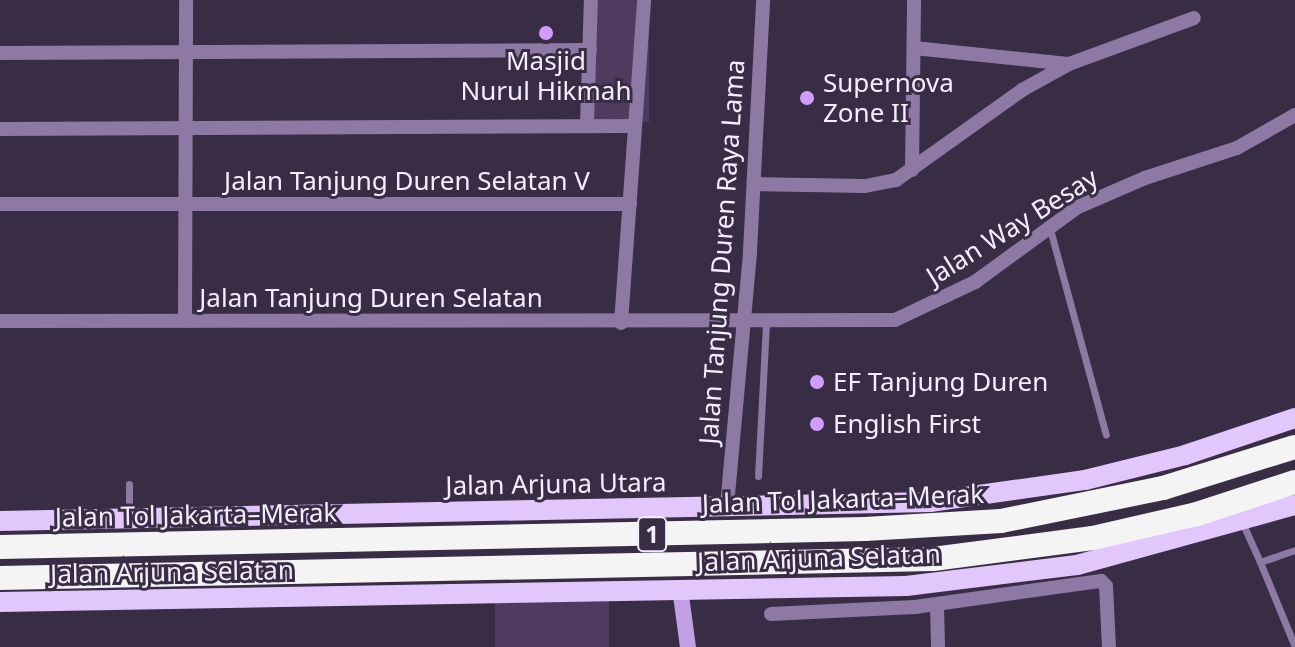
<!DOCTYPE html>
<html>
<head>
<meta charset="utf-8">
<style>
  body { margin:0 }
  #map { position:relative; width:1295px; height:647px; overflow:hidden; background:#392c45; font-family:"Noto Sans",sans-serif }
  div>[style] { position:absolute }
  .green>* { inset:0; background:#4e3b5f; transform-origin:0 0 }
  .lane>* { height:7px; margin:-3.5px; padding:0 3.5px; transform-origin:3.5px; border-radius:3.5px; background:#8e78a4 }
  .street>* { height:14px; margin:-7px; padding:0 7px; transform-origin:7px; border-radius:7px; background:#8e78a4 }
  .secondary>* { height:16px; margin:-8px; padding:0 8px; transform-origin:8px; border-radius:8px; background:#c39fe4 }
  .primary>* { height:20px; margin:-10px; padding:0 10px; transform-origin:10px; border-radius:10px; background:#e2c7fc }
  .highway>* { height:24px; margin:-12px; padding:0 12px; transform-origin:12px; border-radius:12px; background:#f4f4f4 }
  .dots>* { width:22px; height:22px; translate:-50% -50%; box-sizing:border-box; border:4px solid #392c45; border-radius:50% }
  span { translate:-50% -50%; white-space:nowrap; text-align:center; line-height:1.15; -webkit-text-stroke:6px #392c45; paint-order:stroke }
  .shield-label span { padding:2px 6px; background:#392c45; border:2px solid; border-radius:6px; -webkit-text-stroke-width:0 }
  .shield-label { font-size:24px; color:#f4edfd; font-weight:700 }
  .poi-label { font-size:26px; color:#f4edfd }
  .left { translate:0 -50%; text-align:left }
  .street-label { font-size:26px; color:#f4edfd }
</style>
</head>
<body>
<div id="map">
  <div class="green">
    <div style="left:593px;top:0;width:56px;height:122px"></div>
    <div style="left:609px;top:594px;width:53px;height:114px;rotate:90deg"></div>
  </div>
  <div class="lane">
    <div style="left:1050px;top:229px;width:213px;rotate:74.8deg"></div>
    <div style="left:758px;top:476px;width:152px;rotate:-87deg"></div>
    <div style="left:129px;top:484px;width:33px;rotate:90deg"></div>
    <div style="left:1242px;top:522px;width:44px;rotate:65.8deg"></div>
    <div style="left:1260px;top:562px;width:37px;rotate:-19deg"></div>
    <div style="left:1260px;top:562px;width:92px;rotate:67.6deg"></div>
  </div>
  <div class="street">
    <div style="left:914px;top:48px;width:155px;rotate:5.9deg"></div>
    <div style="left:0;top:53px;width:590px;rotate:-0.29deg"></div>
    <div style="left:587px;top:124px;width:124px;rotate:-88.2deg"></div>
    <div style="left:0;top:129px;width:635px;rotate:-0.27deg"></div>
    <div style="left:912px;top:170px;width:170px;rotate:-89.3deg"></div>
    <div style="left:754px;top:184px;width:111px;rotate:1deg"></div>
    <div style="left:865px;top:186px;width:32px;rotate:-11deg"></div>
    <div style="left:896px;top:180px;width:155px;rotate:-35.5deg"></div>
    <div style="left:1022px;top:90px;width:54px;rotate:-29deg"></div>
    <div style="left:1069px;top:64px;width:133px;rotate:-20.2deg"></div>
    <div style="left:0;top:204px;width:630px"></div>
    <div style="left:0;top:321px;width:895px;rotate:-0.06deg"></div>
    <div style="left:895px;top:320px;width:89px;rotate:-25.4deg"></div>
    <div style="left:975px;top:282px;width:127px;rotate:-36.1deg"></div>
    <div style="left:1078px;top:207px;width:73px;rotate:-23.4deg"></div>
    <div style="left:1145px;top:178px;width:97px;rotate:-18.1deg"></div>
    <div style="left:1237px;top:148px;width:67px;rotate:-29.6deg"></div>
    <div style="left:185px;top:321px;width:321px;rotate:-89.8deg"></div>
    <div style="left:621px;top:323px;width:324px;rotate:-85.9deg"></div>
    <div style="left:727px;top:506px;width:256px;rotate:-84.8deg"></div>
    <div style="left:750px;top:251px;width:251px;rotate:-87deg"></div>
    <div style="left:937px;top:605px;width:42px;rotate:88.6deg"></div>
    <div style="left:771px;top:614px;width:144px;rotate:-2.8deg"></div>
    <div style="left:915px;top:607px;width:188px;rotate:-8deg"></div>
    <div style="left:1101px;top:581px;width:7px;rotate:45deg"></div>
    <div style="left:1106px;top:586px;width:61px;rotate:87.2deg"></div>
  </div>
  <div class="secondary">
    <div style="left:680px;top:588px;width:60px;rotate:82.3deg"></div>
  </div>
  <div class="primary">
    <div style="left:0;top:521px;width:930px;rotate:-1.17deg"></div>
    <div style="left:930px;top:502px;width:157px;rotate:-8.1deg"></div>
    <div style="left:1085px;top:480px;width:103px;rotate:-14deg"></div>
    <div style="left:1185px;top:455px;width:116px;rotate:-18.6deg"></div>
    <div style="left:0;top:602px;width:906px;rotate:-1.01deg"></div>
    <div style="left:906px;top:586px;width:172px;rotate:-7deg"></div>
    <div style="left:1077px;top:565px;width:226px;rotate:-15.4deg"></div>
  </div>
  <div class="highway">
    <div style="left:0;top:547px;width:865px;rotate:-1.19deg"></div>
    <div style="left:865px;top:529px;width:136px;rotate:-3.4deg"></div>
    <div style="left:1001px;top:521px;width:165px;rotate:-11.5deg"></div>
    <div style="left:1163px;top:488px;width:138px;rotate:-17.3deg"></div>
    <div style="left:0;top:578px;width:933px;rotate:-1.17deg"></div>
    <div style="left:933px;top:559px;width:161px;rotate:-7.5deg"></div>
    <div style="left:1093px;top:538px;width:107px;rotate:-13deg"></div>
    <div style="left:1197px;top:514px;width:103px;rotate:-18.1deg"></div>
  </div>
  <div class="dots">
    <div style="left:546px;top:33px;background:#d09dfe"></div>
    <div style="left:807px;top:98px;background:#d09dfe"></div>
    <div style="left:817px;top:382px;background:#d09dfe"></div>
    <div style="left:817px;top:424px;background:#d09dfe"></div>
  </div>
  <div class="shield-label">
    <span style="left:652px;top:534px">1</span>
  </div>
  <div class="poi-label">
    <span style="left:546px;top:76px">Masjid<br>Nurul Hikmah</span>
    <span class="left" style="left:823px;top:98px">Supernova<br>Zone II</span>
    <span class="left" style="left:833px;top:382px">EF Tanjung Duren</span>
    <span class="left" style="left:833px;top:424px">English First</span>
  </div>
  <div class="street-label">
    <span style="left:407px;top:181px">Jalan Tanjung Duren Selatan V</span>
    <span style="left:1012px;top:227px;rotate:-32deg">Jalan Way Besay</span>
    <span style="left:722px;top:252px;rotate:-86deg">Jalan Tanjung Duren Raya Lama</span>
    <span style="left:371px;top:298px">Jalan Tanjung Duren Selatan</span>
    <span style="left:556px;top:484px;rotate:-1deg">Jalan Arjuna Utara</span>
    <span style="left:843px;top:499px;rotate:-2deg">Jalan Tol Jakarta–Merak</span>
    <span style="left:196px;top:515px;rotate:-1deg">Jalan Tol Jakarta–Merak</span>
    <span style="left:819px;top:558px;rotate:-2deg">Jalan Arjuna Selatan</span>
    <span style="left:172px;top:572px;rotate:-1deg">Jalan Arjuna Selatan</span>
  </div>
</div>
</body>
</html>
